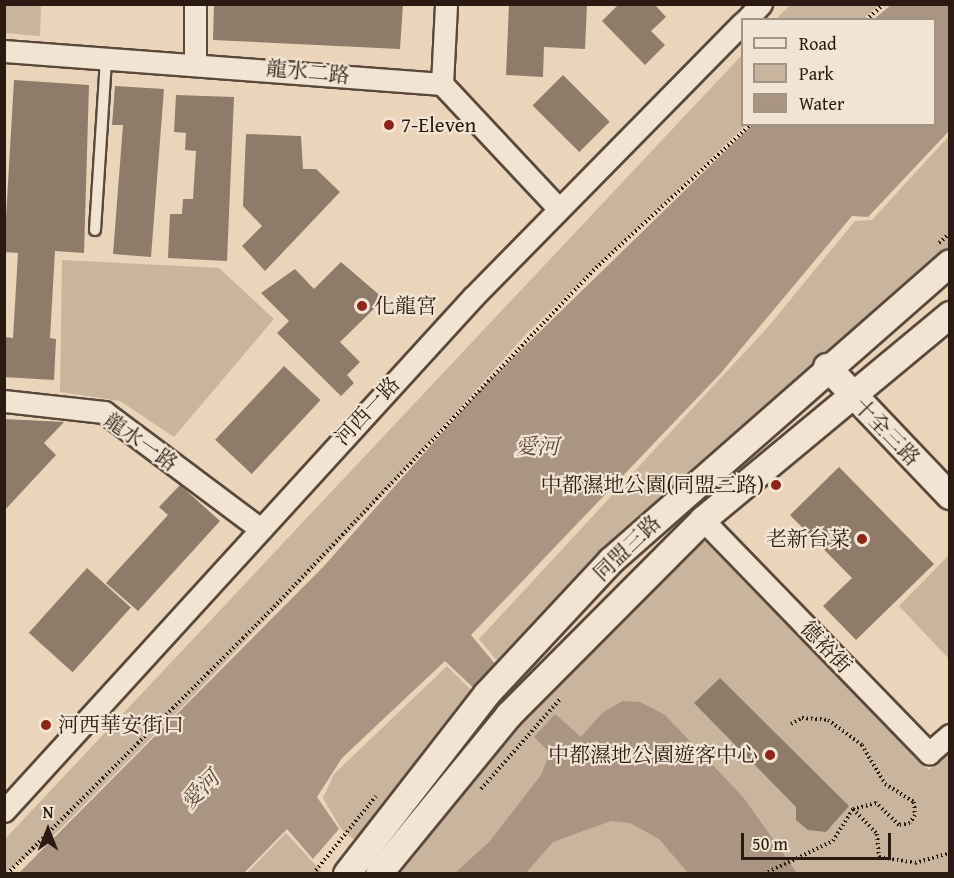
<!DOCTYPE html>
<html>
<head>
<meta charset="utf-8">
<style>
  body { margin:0 }
  #map { position:relative; width:954px; height:878px; overflow:hidden; background:#ead5ba; font-family:"Gentium Book Plus","Noto Serif TC",serif }
  div>[style] { position:absolute }
  .green>* { inset:0; background:#c9b59d }
  .water>* { inset:0; background:#a99581 }
  .building>* { inset:0; background:#8e7b69; transform-origin:0 0 }
  .path>* { height:4px; margin-top:-2px; transform-origin:0; background:repeating-linear-gradient(90deg,#2a1a11 0 1.5px,transparent 0 4.5px) }
  .roads { filter:drop-shadow(2px 0 #5a493b) drop-shadow(-2px 0 #5a493b) drop-shadow(0 2px #5a493b) drop-shadow(0 -2px #5a493b) }
  .service>* { height:10px; margin:-5px; padding:0 5px; transform-origin:5px; border-radius:5px; background:#f1e4d2 }
  .minor>* { height:21px; margin:-10.5px; padding:0 10.5px; transform-origin:10.5px; border-radius:10.5px; background:#f1e4d2 }
  .tertiary>* { height:26px; margin:-13px; padding:0 13px; transform-origin:13px; border-radius:13px; background:#f1e4d2 }
  .dots>* { width:16px; height:16px; translate:-50% -50%; box-sizing:border-box; border:3px solid #f1e4d2; border-radius:50% }
  span { translate:-50% -50%; white-space:nowrap; text-align:center; line-height:1.15; -webkit-text-stroke:4.5px #f1e4d2; paint-order:stroke }
  .street-label { font-size:21px; color:#2a1a11 }
  .poi-label { font-size:21px; color:#2a1a11 }
  .left { translate:0 -50%; text-align:left }
  .right { translate:-100% -50%; text-align:right }
  .water-label { font-size:22px; color:#5d4b3e; font-style:italic }
  .frame { position:absolute; inset:0; border:6px solid #2a1a11; pointer-events:none }
  .legend { position:absolute; left:741px; top:18px; width:195px; height:108px; box-sizing:border-box; background:#f1e4d2; border:2px solid #a19385; margin:0; padding:8px 10px; list-style:none; font-size:18px; color:#2a1a11 }
  .legend li { display:flex; align-items:center; gap:12px; height:30px }
  .legend b { width:30px; border:2px solid #a19385 }
  .north { position:absolute; left:18px; top:800px; width:60px; height:60px; -webkit-text-stroke:4px #f1e4d2; paint-order:stroke; rotate:0deg; font-size:16px; font-weight:700; line-height:24px; text-align:center; color:#2a1a11 }
  .north::after { content:''; display:block; margin:auto; width:21px; height:27px; background:#2a1a11; clip-path:polygon(50% 0,100% 100%,50% 72%,0 100%) }
  .scale { position:absolute; left:741px; top:833px; width:150px; height:27px; box-sizing:border-box; border:3px solid #2a1a11; border-top:0; padding-left:8px; font-size:18px; line-height:21px; white-space:nowrap; color:#2a1a11; -webkit-text-stroke:4px #f1e4d2; paint-order:stroke }
</style>
</head>
<body>
<div id="map">
  <div class="green">
    <div style="clip-path:polygon(791px 4px,879px 4px,879px 5px,863px 19px,776px 19px)"></div>
    <div style="clip-path:polygon(4px 5px,41px 5px,40px 36px,5px 33px)"></div>
    <div style="clip-path:polygon(742px 55px,746px 125px,526px 334px,350px 531px,189px 700px,50px 839px,5px 873px,5px 839px)"></div>
    <div style="clip-path:polygon(949px 136px,949px 255px,504px 669px,479px 639px,767px 328px,855px 221px,872px 220px)"></div>
    <div style="clip-path:polygon(62px 260px,219px 268px,274px 319px,174px 437px,120px 401px,60px 392px)"></div>
    <div style="clip-path:polygon(699px 535px,929px 770px,949px 753px,949px 873px,392px 874px,519px 721px)"></div>
    <div style="clip-path:polygon(949px 555px,949px 659px,899px 606px)"></div>
    <div style="clip-path:polygon(447px 666px,478px 697px,357px 842px,341px 829px,323px 798px,334px 774px)"></div>
    <div style="clip-path:polygon(286px 833px,323px 873px,247px 873px)"></div>
  </div>
  <div class="water">
    <div style="clip-path:polygon(891px 5px,949px 5px,949px 131px,868px 217px,852px 216px,720px 374px,471px 635px,501px 671px,480px 694px,445px 661px,342px 758px,317px 797px,339px 829px,313px 859px,287px 829px,244px 873px,18px 874px,324px 566px,481px 389px,752px 125px,934px 124px,934px 20px,874px 19px)"></div>
    <div style="clip-path:polygon(623px 701px,640px 702px,665px 715px,743px 797px,797px 873px,688px 873px,659px 839px,630px 823px,611px 821px,553px 842px,526px 873px,455px 873px,490px 841px,541px 775px,550px 753px,534px 737px,555px 714px,581px 737px,603px 712px)"></div>
  </div>
  <div class="building">
    <div style="clip-path:polygon(214px 4px,403px 4px,400px 49px,213px 40px)"></div>
    <div style="clip-path:polygon(509px 4px,587px 4px,585px 49px,544px 47px,543px 77px,506px 75px)"></div>
    <div style="clip-path:polygon(619px 4px,654px 4px,666px 17px,651px 31px,665px 45px,645px 65px,602px 21px)"></div>
    <div style="left:563px;top:75px;width:66px;height:43px;rotate:45deg"></div>
    <div style="clip-path:polygon(14px 80px,89px 85px,84px 253px,55px 251px,50px 338px,56px 339px,54px 380px,4px 377px,4px 337px,13px 338px,18px 253px,4px 252px)"></div>
    <div style="clip-path:polygon(115px 86px,164px 89px,151px 257px,113px 254px,123px 125px,112px 125px)"></div>
    <div style="clip-path:polygon(176px 95px,234px 97px,227px 261px,168px 258px,170px 214px,182px 214px,183px 199px,193px 199px,196px 151px,185px 150px,186px 133px,174px 132px)"></div>
    <div style="clip-path:polygon(246px 134px,301px 136px,303px 169px,316px 169px,340px 192px,265px 271px,242px 246px,262px 226px,243px 206px)"></div>
    <div style="clip-path:polygon(341px 262px,384px 299px,340px 342px,360px 362px,347px 375px,354px 383px,341px 396px,277px 333px,289px 321px,261px 293px,295px 269px,314px 289px)"></div>
    <div style="left:284px;top:366px;width:50px;height:101px;rotate:43deg"></div>
    <div style="clip-path:polygon(4px 419px,64px 422px,44px 443px,56px 455px,4px 511px)"></div>
    <div style="clip-path:polygon(839px 467px,934px 564px,856px 640px,823px 606px,852px 578px,790px 515px)"></div>
    <div style="clip-path:polygon(180px 485px,220px 521px,138px 611px,106px 583px,168px 515px,159px 507px)"></div>
    <div style="left:87px;top:568px;width:59px;height:87px;rotate:42deg"></div>
    <div style="clip-path:polygon(720px 678px,849px 806px,826px 832px,808px 830px,796px 820px,796px 807px,694px 703px)"></div>
  </div>
  <div class="path">
    <div style="left:866px;top:20px;width:24px;rotate:-42deg"></div>
    <div style="left:939px;top:243px;width:15px;rotate:-42deg"></div>
    <div style="left:791px;top:724px;width:13px;rotate:-29deg"></div>
    <div style="left:802px;top:718px;width:26px;rotate:4deg"></div>
    <div style="left:828px;top:720px;width:42px;rotate:36.3deg"></div>
    <div style="left:862px;top:745px;width:45px;rotate:59.5deg"></div>
    <div style="left:885px;top:784px;width:34px;rotate:32deg"></div>
    <div style="left:914px;top:802px;width:13px;rotate:86deg"></div>
    <div style="left:915px;top:815px;width:9px;rotate:122deg"></div>
    <div style="left:910px;top:823px;width:11px;rotate:170deg"></div>
    <div style="left:899px;top:825px;width:32px;rotate:-136deg"></div>
    <div style="left:876px;top:803px;width:24px;rotate:165deg"></div>
    <div style="left:481px;top:789px;width:121px;rotate:-48.7deg"></div>
    <div style="left:7px;top:874px;width:378px;rotate:-45deg"></div>
    <div style="left:274px;top:607px;width:472px;rotate:-46.5deg"></div>
    <div style="left:599px;top:265px;width:207px;rotate:-42.8deg"></div>
    <div style="left:313px;top:874px;width:100px;rotate:-51.1deg"></div>
    <div style="left:764px;top:874px;width:76px;rotate:-25.6deg"></div>
    <div style="left:833px;top:841px;width:38px;rotate:-58deg"></div>
    <div style="left:853px;top:809px;width:35px;rotate:46deg"></div>
    <div style="left:877px;top:834px;width:23px;rotate:85deg"></div>
    <div style="left:879px;top:857px;width:36px;rotate:9deg"></div>
    <div style="left:915px;top:863px;width:36px;rotate:-16deg"></div>
  </div>
  <div class="roads">
    <div class="service">
      <div style="left:95px;top:230px;width:172px;rotate:-86.3deg"></div>
    </div>
    <div class="minor">
      <div style="left:746px;top:20px;width:22px;rotate:-47deg"></div>
      <div style="left:4px;top:51px;width:439px;rotate:4.3deg"></div>
      <div style="left:442px;top:84px;width:170px;rotate:46.9deg"></div>
      <div style="left:195px;top:62px;width:58px;rotate:-90deg"></div>
      <div style="left:442px;top:84px;width:80px;rotate:-87.1deg"></div>
      <div style="left:4px;top:401px;width:101px;rotate:6.3deg"></div>
      <div style="left:104px;top:412px;width:194px;rotate:36.8deg"></div>
      <div style="left:703px;top:520px;width:325px;rotate:45.9deg"></div>
      <div style="left:929px;top:753px;width:28px;rotate:-41deg"></div>
      <div style="left:4px;top:811px;width:697px;rotate:-47.62deg"></div>
      <div style="left:474px;top:296px;width:383px;rotate:-45.5deg"></div>
    </div>
    <div class="tertiary">
      <div style="left:827px;top:367px;width:178px;rotate:46.4deg"></div>
      <div style="left:347px;top:874px;width:228px;rotate:-52.1deg"></div>
      <div style="left:487px;top:694px;width:182px;rotate:-47deg"></div>
      <div style="left:611px;top:561px;width:451px;rotate:-41.3deg"></div>
      <div style="left:379px;top:874px;width:205px;rotate:-50.7deg"></div>
      <div style="left:509px;top:715px;width:275px;rotate:-45.1deg"></div>
      <div style="left:703px;top:520px;width:321px;rotate:-39.7deg"></div>
    </div>
  </div>
  <div class="dots">
    <div style="left:389px;top:125px;background:#8f2418"></div>
    <div style="left:362px;top:306px;background:#8f2418"></div>
    <div style="left:776px;top:485px;background:#8f2418"></div>
    <div style="left:862px;top:539px;background:#8f2418"></div>
    <div style="left:46px;top:725px;background:#8f2418"></div>
    <div style="left:770px;top:755px;background:#8f2418"></div>
  </div>
  <div class="street-label">
    <span style="left:308px;top:72px;rotate:5deg">龍水二路</span>
    <span style="left:367px;top:411px;rotate:-47deg">河西一路</span>
    <span style="left:887px;top:432px;rotate:46deg">十全三路</span>
    <span style="left:141px;top:442px;rotate:35deg">龍水一路</span>
    <span style="left:627px;top:548px;rotate:-44deg">同盟三路</span>
    <span style="left:826px;top:647px;rotate:46deg">德裕街</span>
  </div>
  <div class="poi-label">
    <span class="left" style="left:401px;top:125px">7-Eleven</span>
    <span class="left" style="left:374px;top:306px">化龍宮</span>
    <span class="right" style="left:764px;top:485px">中都濕地公園(同盟三路)</span>
    <span class="right" style="left:850px;top:539px">老新台菜</span>
    <span class="left" style="left:58px;top:725px">河西華安街口</span>
    <span class="right" style="left:758px;top:755px">中都濕地公園遊客中心</span>
  </div>
  <div class="water-label">
    <span style="left:537px;top:447px">愛河</span>
    <span style="left:200px;top:790px;rotate:-45deg">愛河</span>
  </div>
  <div class="frame"></div>
  <ul class="legend">
  <li><b style="height:8px;background:#f1e4d2"></b>Road</li>
  <li><b style="height:16px;background:#c9b59d"></b>Park</li>
  <li><b style="height:16px;background:#a99581"></b>Water</li>
  </ul>
  <div class="north">N</div>
  <div class="scale">50 m</div>
</div>
</body>
</html>
